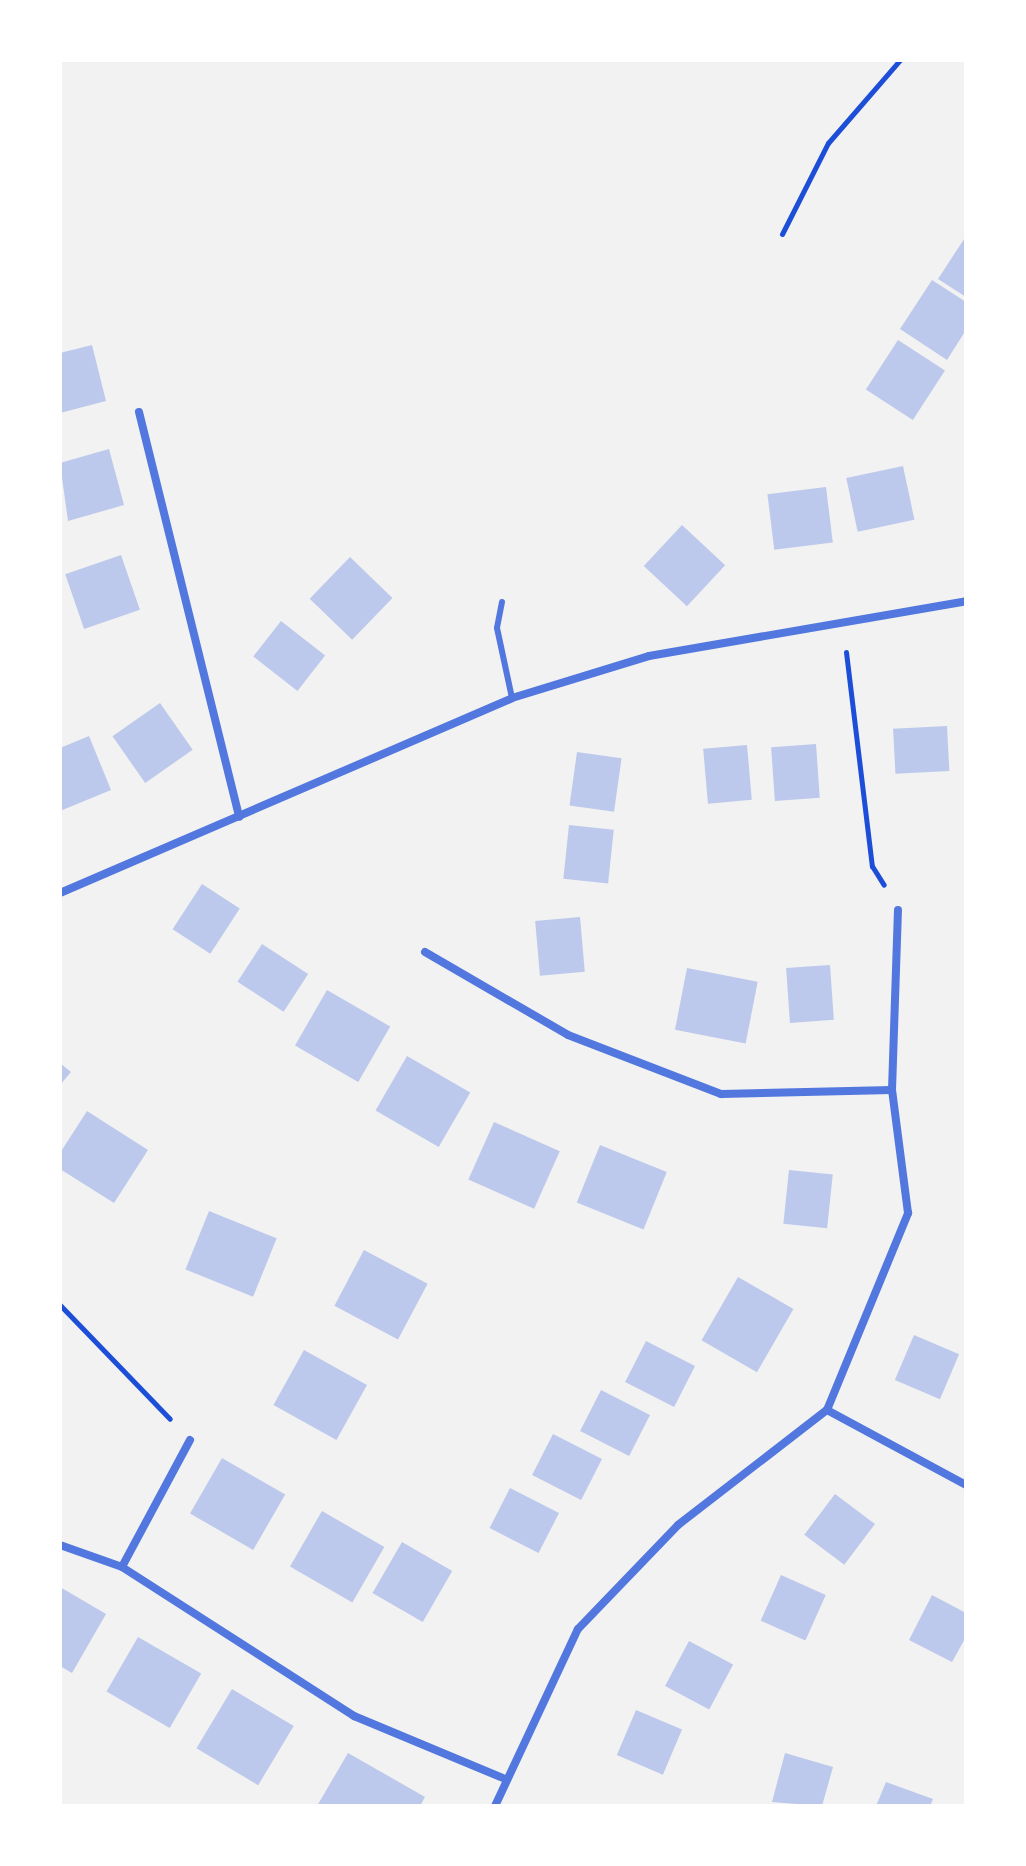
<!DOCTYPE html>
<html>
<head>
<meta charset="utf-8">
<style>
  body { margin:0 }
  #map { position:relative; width:1026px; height:1866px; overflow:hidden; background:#f2f2f2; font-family:"DejaVu Sans",sans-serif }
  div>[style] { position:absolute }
  .building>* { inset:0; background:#bdc9ec; transform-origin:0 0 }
  .path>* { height:5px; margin:-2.5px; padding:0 2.5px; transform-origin:2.5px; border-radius:2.5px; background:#1d4ed8 }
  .service>* { height:6px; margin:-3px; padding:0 3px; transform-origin:3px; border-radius:3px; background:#5277de }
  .minor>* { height:8px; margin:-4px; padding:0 4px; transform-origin:4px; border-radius:4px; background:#5277de }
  span { translate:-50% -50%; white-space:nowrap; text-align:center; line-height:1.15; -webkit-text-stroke:6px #fff; paint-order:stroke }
  .frame { position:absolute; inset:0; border:62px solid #fff; pointer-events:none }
</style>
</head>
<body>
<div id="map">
  <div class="building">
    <div style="clip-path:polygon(966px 236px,966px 297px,938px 279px)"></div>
    <div style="clip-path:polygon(932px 280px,966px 302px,966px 330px,947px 360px,900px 329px)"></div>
    <div style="left:898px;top:340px;width:56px;height:59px;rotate:33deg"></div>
    <div style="clip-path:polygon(92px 345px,106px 401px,60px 413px,60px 353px)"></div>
    <div style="clip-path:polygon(109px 449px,124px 505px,68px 521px,60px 463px)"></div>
    <div style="left:903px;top:466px;width:55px;height:58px;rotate:78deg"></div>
    <div style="left:826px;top:487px;width:56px;height:59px;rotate:83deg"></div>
    <div style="left:682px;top:525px;width:59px;height:56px;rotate:43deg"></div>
    <div style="left:121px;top:555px;width:58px;height:59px;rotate:71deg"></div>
    <div style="left:350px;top:557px;width:59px;height:58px;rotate:44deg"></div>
    <div style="left:281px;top:621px;width:56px;height:45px;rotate:38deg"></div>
    <div style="left:160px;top:703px;width:57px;height:58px;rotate:55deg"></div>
    <div style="left:947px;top:726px;width:45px;height:54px;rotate:87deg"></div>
    <div style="clip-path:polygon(89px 736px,111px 790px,60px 811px,60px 748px)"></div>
    <div style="left:816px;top:744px;width:54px;height:45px;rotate:86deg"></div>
    <div style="left:747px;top:745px;width:55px;height:44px;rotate:85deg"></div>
    <div style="left:577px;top:752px;width:45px;height:54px;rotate:8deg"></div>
    <div style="left:569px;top:825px;width:45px;height:54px;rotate:6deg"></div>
    <div style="left:202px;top:884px;width:45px;height:54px;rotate:33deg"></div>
    <div style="left:580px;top:917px;width:55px;height:45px;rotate:85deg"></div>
    <div style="left:262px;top:944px;width:55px;height:45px;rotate:33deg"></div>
    <div style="left:830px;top:965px;width:55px;height:44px;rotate:86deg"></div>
    <div style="left:687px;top:968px;width:72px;height:63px;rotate:11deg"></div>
    <div style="left:327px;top:990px;width:73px;height:64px;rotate:30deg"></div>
    <div style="left:407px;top:1056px;width:73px;height:63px;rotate:30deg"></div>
    <div style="clip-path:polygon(60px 1063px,71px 1072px,60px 1085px)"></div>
    <div style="clip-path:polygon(87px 1111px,148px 1150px,114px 1203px,60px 1169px,60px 1153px)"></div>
    <div style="left:494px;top:1122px;width:72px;height:63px;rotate:24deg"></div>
    <div style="left:600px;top:1145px;width:72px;height:62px;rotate:22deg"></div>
    <div style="left:789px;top:1170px;width:44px;height:54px;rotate:6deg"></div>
    <div style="left:209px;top:1211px;width:73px;height:63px;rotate:22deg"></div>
    <div style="left:364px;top:1250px;width:72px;height:63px;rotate:28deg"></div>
    <div style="left:738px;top:1277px;width:64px;height:73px;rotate:30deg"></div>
    <div style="left:914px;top:1335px;width:49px;height:49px;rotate:23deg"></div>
    <div style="left:646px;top:1341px;width:55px;height:46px;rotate:27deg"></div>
    <div style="left:304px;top:1350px;width:72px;height:63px;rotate:29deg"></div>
    <div style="left:601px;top:1390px;width:55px;height:46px;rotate:27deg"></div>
    <div style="left:553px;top:1434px;width:55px;height:46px;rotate:27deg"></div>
    <div style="left:222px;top:1458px;width:73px;height:64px;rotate:30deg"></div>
    <div style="left:510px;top:1488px;width:55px;height:45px;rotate:27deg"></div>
    <div style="left:835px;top:1494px;width:50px;height:51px;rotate:37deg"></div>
    <div style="left:322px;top:1511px;width:72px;height:64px;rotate:30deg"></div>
    <div style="left:402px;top:1542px;width:58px;height:59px;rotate:30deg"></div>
    <div style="left:781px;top:1575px;width:49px;height:50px;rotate:24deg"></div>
    <div style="clip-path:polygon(60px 1587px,106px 1614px,72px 1673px,60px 1666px)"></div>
    <div style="clip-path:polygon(932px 1595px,966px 1613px,966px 1637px,952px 1662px,909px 1640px)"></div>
    <div style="left:138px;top:1637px;width:73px;height:63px;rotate:30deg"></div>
    <div style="left:689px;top:1641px;width:50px;height:51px;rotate:28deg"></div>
    <div style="left:232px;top:1689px;width:72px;height:69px;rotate:31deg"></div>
    <div style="left:636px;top:1710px;width:50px;height:49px;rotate:23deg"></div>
    <div style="clip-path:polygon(348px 1753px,425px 1797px,420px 1806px,317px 1806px)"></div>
    <div style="clip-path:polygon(785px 1753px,833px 1767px,822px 1806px,772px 1802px)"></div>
    <div style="clip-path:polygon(886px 1782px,933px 1799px,930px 1806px,876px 1806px)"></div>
  </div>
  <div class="path">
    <div style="left:782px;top:234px;width:102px;rotate:-63.2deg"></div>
    <div style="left:828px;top:143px;width:110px;rotate:-49.1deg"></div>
    <div style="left:846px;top:652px;width:216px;rotate:83.1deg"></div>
    <div style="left:872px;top:866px;width:22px;rotate:58deg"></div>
    <div style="left:60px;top:1305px;width:158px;rotate:46deg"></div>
  </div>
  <div class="service">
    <div style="left:502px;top:602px;width:26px;rotate:101deg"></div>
    <div style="left:497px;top:628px;width:72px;rotate:77.9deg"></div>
  </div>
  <div class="minor">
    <div style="left:139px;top:412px;width:417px;rotate:76.1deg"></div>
    <div style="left:60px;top:893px;width:492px;rotate:-23.3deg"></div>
    <div style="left:512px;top:698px;width:143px;rotate:-17deg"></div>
    <div style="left:649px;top:656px;width:322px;rotate:-9.8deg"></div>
    <div style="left:425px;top:952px;width:165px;rotate:30.1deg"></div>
    <div style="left:568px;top:1035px;width:164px;rotate:21.1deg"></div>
    <div style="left:721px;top:1094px;width:171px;rotate:-1.3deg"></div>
    <div style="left:827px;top:1410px;width:158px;rotate:28.3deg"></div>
    <div style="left:190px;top:1440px;width:144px;rotate:118.2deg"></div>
    <div style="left:122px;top:1567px;width:276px;rotate:32.7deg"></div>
    <div style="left:354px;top:1716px;width:161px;rotate:22.6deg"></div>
    <div style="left:60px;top:1545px;width:66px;rotate:19.5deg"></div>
    <div style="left:495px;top:1806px;width:195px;rotate:-64.9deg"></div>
    <div style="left:578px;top:1629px;width:144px;rotate:-46.1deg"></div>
    <div style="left:678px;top:1525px;width:188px;rotate:-37.7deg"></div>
    <div style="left:827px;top:1410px;width:213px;rotate:-67.6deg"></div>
    <div style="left:908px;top:1213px;width:124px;rotate:-97.4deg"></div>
    <div style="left:892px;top:1090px;width:180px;rotate:-88.1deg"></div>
  </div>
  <div class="frame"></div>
</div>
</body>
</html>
